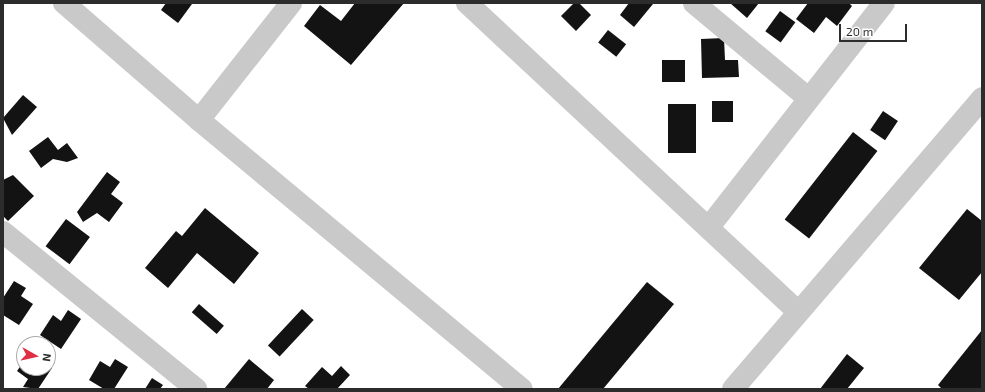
<!DOCTYPE html>
<html>
<head>
<meta charset="utf-8">
<style>
  body { margin:0 }
  #map { position:relative; width:985px; height:392px; overflow:hidden; background:#fff; font-family:"Exo 2",sans-serif }
  div>[style] { position:absolute }
  .building>* { inset:0; background:#131313; transform-origin:0 0 }
  .minor>* { height:22px; margin:-11px; padding:0 11px; transform-origin:11px; border-radius:11px; background:#c9c9c9 }
  span { translate:-50% -50%; white-space:nowrap; text-align:center; line-height:1.15; -webkit-text-stroke:4px #fff; paint-order:stroke }
  .frame { position:absolute; inset:0; border:4px solid #2c2c2c; pointer-events:none }
  .north { position:absolute; left:16px; top:336px; width:40px; height:40px; box-sizing:border-box; background:#fff; border:1px solid #ababab; border-radius:50%; rotate:98deg; font-size:11px; font-weight:700; line-height:16px; text-align:center; color:#2c2c2c }
  .north::after { content:''; display:block; margin:auto; width:14px; height:18px; background:#e22e45; clip-path:polygon(50% 0,100% 100%,50% 72%,0 100%) }
  .scale { position:absolute; left:839px; top:24px; width:68px; height:18px; box-sizing:border-box; border:2px solid #2c2c2c; border-top:0; padding-left:5px; font-size:12px; line-height:14px; white-space:nowrap; color:#2c2c2c; -webkit-text-stroke:3px #fff; paint-order:stroke }
</style>
</head>
<body>
<div id="map">
  <div class="building">
    <div style="clip-path:polygon(166px 3px,190px 3px,192px 4px,178px 23px,161px 10px)"></div>
    <div style="clip-path:polygon(355px 3px,404px 3px,351px 65px,304px 26px,320px 5px,341px 21px)"></div>
    <div style="clip-path:polygon(574px 3px,579px 3px,591px 15px,576px 31px,561px 16px)"></div>
    <div style="clip-path:polygon(629px 3px,653px 4px,634px 27px,620px 15px)"></div>
    <div style="clip-path:polygon(730px 3px,759px 3px,747px 18px)"></div>
    <div style="clip-path:polygon(808px 3px,849px 3px,852px 6px,837px 26px,826px 17px,814px 33px,796px 19px)"></div>
    <div style="left:780px;top:11px;width:19px;height:25px;rotate:36deg"></div>
    <div style="left:608px;top:30px;width:23px;height:16px;rotate:38deg"></div>
    <div style="clip-path:polygon(724px 38px,725px 60px,738px 60px,739px 77px,702px 78px,701px 39px)"></div>
    <div style="left:685px;top:60px;width:22px;height:23px;rotate:90deg"></div>
    <div style="clip-path:polygon(23px 95px,37px 107px,12px 135px,3px 118px)"></div>
    <div style="left:712px;top:101px;width:21px;height:21px"></div>
    <div style="left:668px;top:104px;width:28px;height:49px"></div>
    <div style="left:883px;top:111px;width:18px;height:23px;rotate:34deg"></div>
    <div style="left:853px;top:132px;width:31px;height:111px;rotate:38deg"></div>
    <div style="clip-path:polygon(48px 137px,58px 150px,67px 143px,78px 158px,67px 162px,53px 159px,41px 168px,29px 151px)"></div>
    <div style="clip-path:polygon(107px 172px,120px 182px,111px 194px,123px 203px,109px 222px,97px 213px,83px 222px,77px 212px)"></div>
    <div style="clip-path:polygon(13px 175px,34px 196px,8px 221px,3px 216px,3px 180px)"></div>
    <div style="clip-path:polygon(205px 208px,259px 253px,234px 284px,197px 253px,168px 288px,145px 268px,176px 231px,182px 236px)"></div>
    <div style="clip-path:polygon(967px 209px,982px 221px,982px 272px,959px 300px,919px 268px)"></div>
    <div style="left:66px;top:219px;width:30px;height:34px;rotate:37deg"></div>
    <div style="clip-path:polygon(14px 281px,26px 288px,21px 296px,33px 304px,19px 325px,3px 315px,3px 298px)"></div>
    <div style="clip-path:polygon(647px 282px,674px 304px,603px 389px,558px 389px)"></div>
    <div style="left:199px;top:304px;width:33px;height:11px;rotate:41deg"></div>
    <div style="left:302px;top:309px;width:16px;height:50px;rotate:43deg"></div>
    <div style="clip-path:polygon(68px 310px,81px 319px,61px 349px,40px 335px,53px 315px,61px 321px)"></div>
    <div style="clip-path:polygon(982px 330px,982px 389px,942px 389px,938px 385px)"></div>
    <div style="clip-path:polygon(847px 354px,864px 368px,847px 389px,820px 389px)"></div>
    <div style="clip-path:polygon(115px 359px,128px 367px,114px 389px,104px 389px,89px 380px,100px 361px,110px 367px)"></div>
    <div style="clip-path:polygon(249px 359px,274px 380px,267px 389px,224px 389px)"></div>
    <div style="clip-path:polygon(24px 361px,24px 368px,48px 368px,48px 366px,52px 368px,38px 389px,23px 387px,28px 379px,17px 371px)"></div>
    <div style="clip-path:polygon(341px 366px,350px 375px,337px 389px,309px 389px,305px 386px,322px 367px,332px 376px)"></div>
    <div style="clip-path:polygon(152px 378px,163px 385px,160px 389px,145px 389px)"></div>
  </div>
  <div class="minor">
    <div style="left:64px;top:3px;width:179px;rotate:40.9deg"></div>
    <div style="left:199px;top:120px;width:420px;rotate:39.8deg"></div>
    <div style="left:467px;top:3px;width:453px;rotate:43deg"></div>
    <div style="left:694px;top:3px;width:148px;rotate:39.8deg"></div>
    <div style="left:199px;top:120px;width:149px;rotate:-51.8deg"></div>
    <div style="left:709px;top:227px;width:284px;rotate:-52deg"></div>
    <div style="left:3px;top:232px;width:249px;rotate:39.1deg"></div>
    <div style="left:733px;top:389px;width:383px;rotate:-49.4deg"></div>
  </div>
  <div class="frame"></div>
  <div class="north">N</div>
  <div class="scale">20 m</div>
</div>
</body>
</html>
